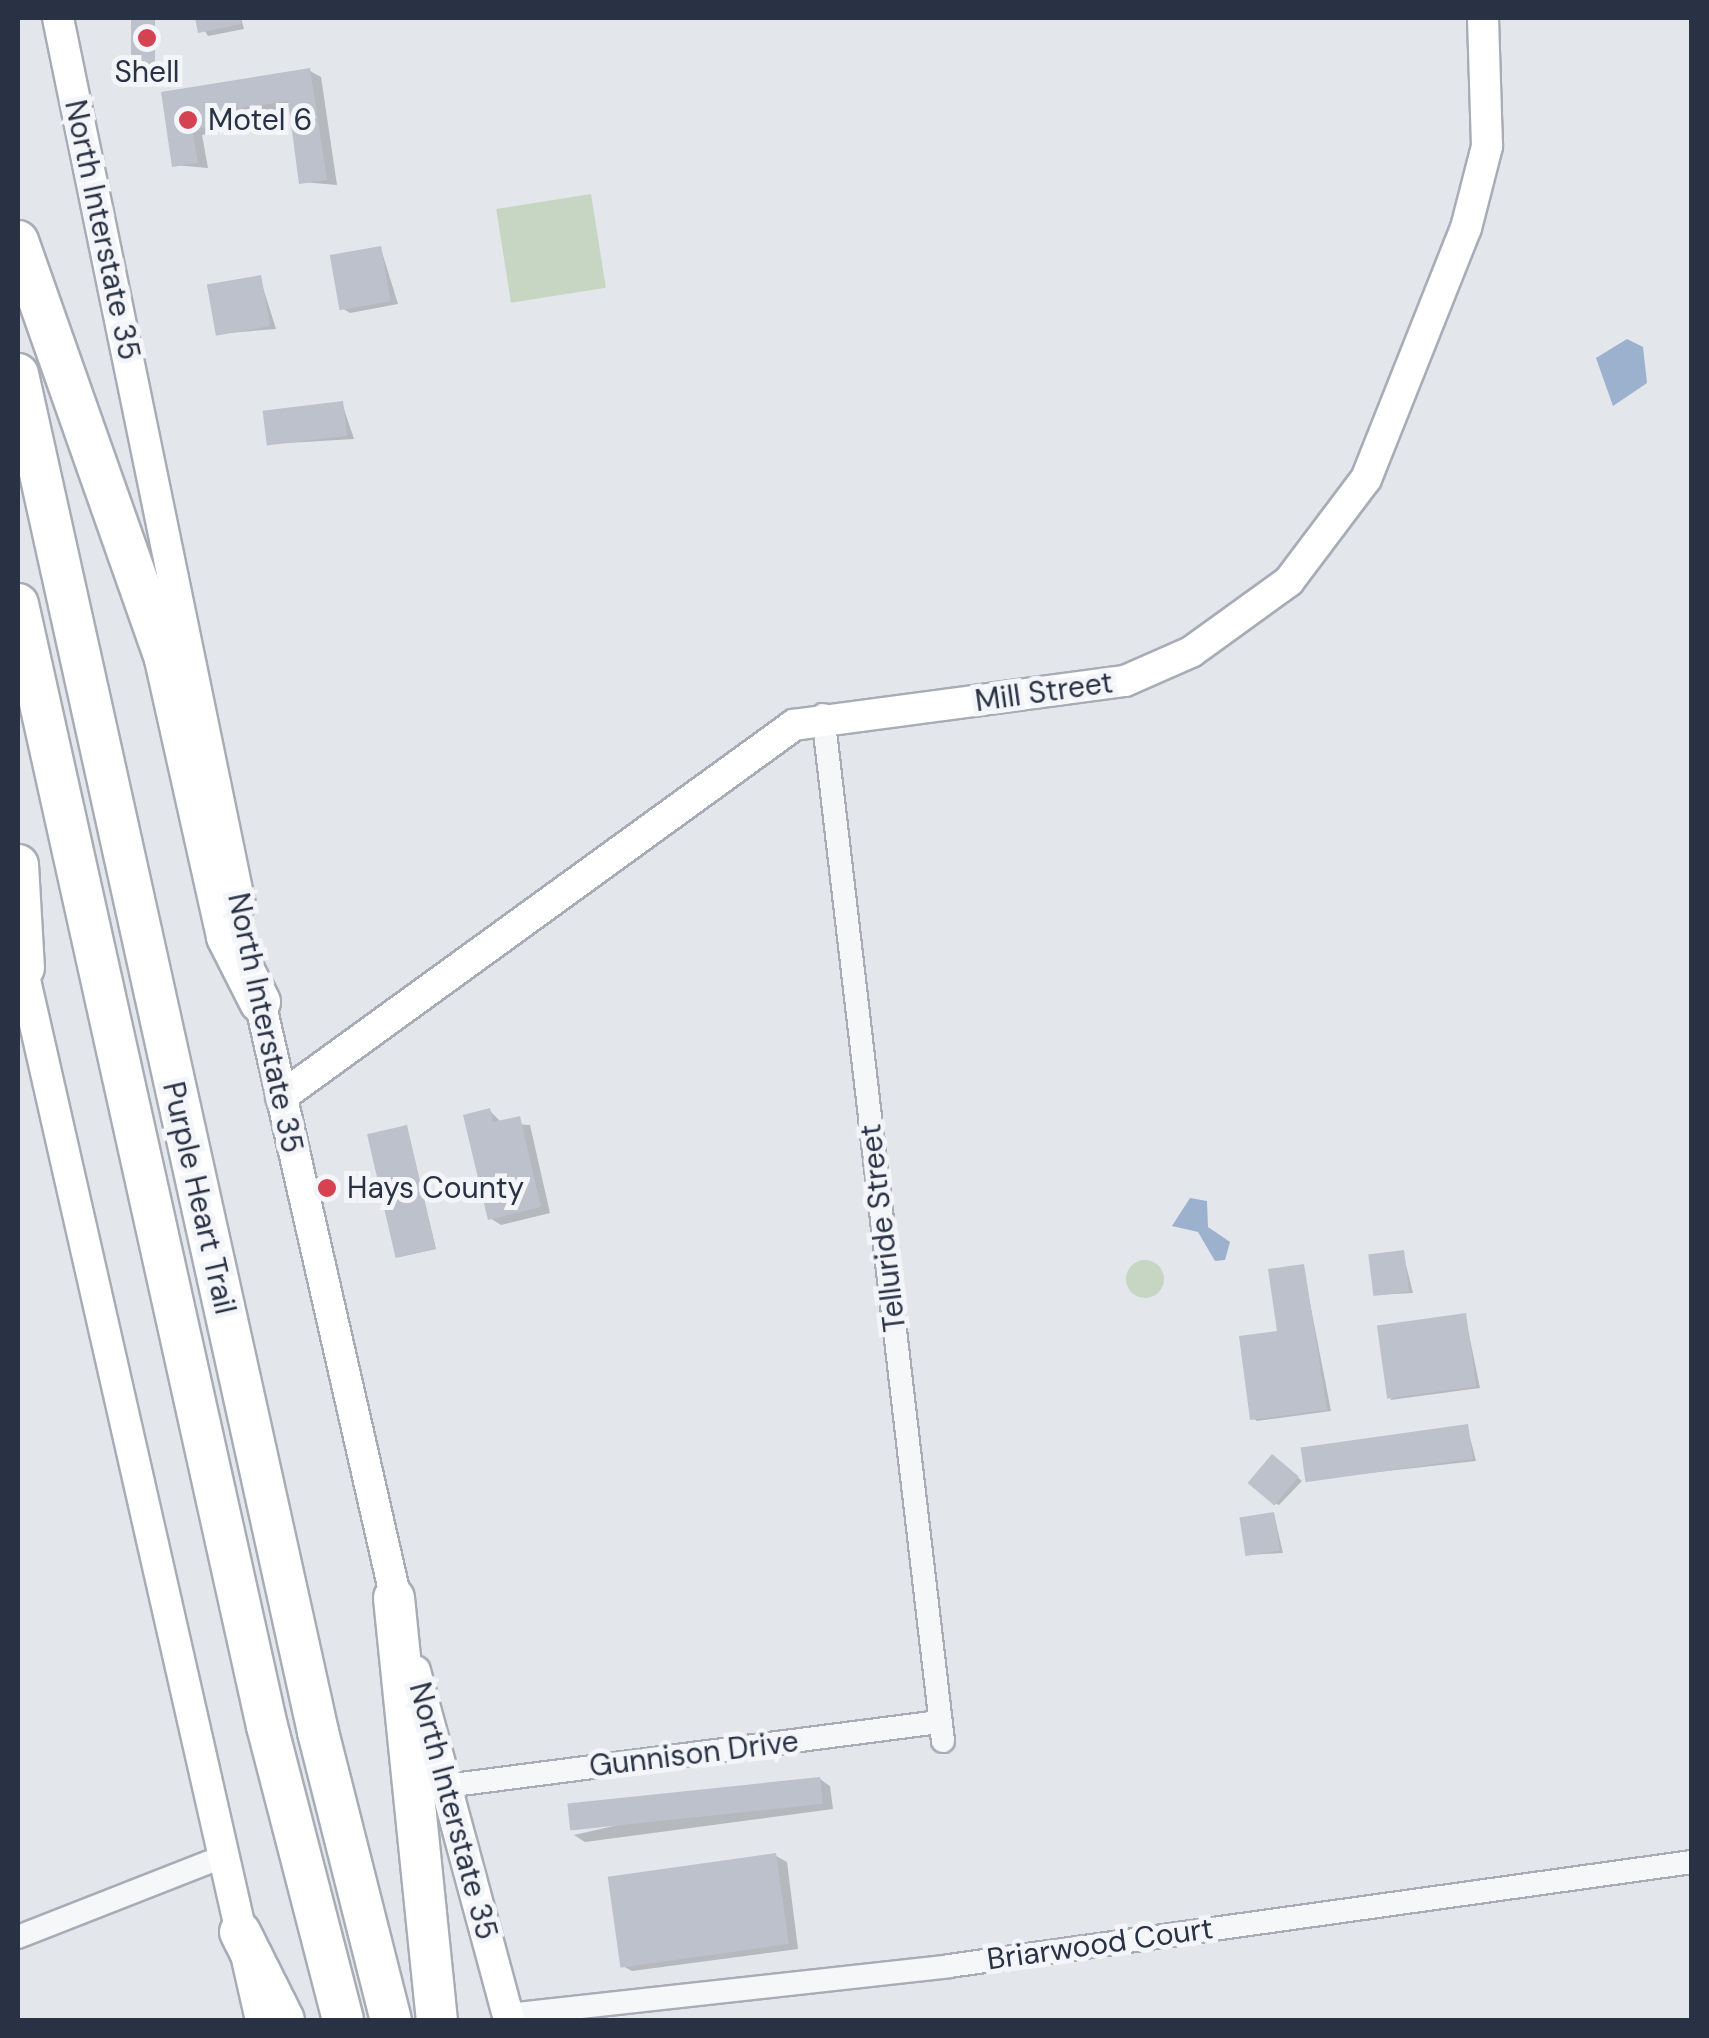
<!DOCTYPE html>
<html>
<head>
<meta charset="utf-8">
<style>
  body { margin:0 }
  #map { position:relative; width:1709px; height:2038px; overflow:hidden; background:#e3e6eb; font-family:"DM Sans",sans-serif }
  div>[style] { position:absolute }
  .green>* { inset:0; background:#c7d6c3; transform-origin:0 0 }
  .round { border-radius:50% }
  .water>* { inset:0; background:#9cb1cd }
  .shadow>* { inset:0; background:#0003 }
  .building>* { inset:0; background:#bcc1cc; transform-origin:0 0 }
  .roads { filter:drop-shadow(2px 0 #a7acb6) drop-shadow(-2px 0 #a7acb6) drop-shadow(0 2px #a7acb6) drop-shadow(0 -2px #a7acb6) }
  .street>* { height:22px; margin:-11px; padding:0 11px; transform-origin:11px; border-radius:11px; background:#f6f7f9 }
  .secondary>* { height:30px; margin:-15px; padding:0 15px; transform-origin:15px; border-radius:15px; background:#fff }
  .highway>* { height:40px; margin:-20px; padding:0 20px; transform-origin:20px; border-radius:20px; background:#fff }
  .dots>* { width:28px; height:28px; translate:-50% -50%; box-sizing:border-box; border:5px solid #f3f5f9; border-radius:50% }
  span { translate:-50% -50%; white-space:nowrap; text-align:center; line-height:1.15; -webkit-text-stroke:10px #f3f5f9; paint-order:stroke }
  .poi-label { font-size:30px; color:#293245 }
  .left { translate:0 -50%; text-align:left }
  .street-label { font-size:30px; color:#293245 }
  .frame { position:absolute; inset:0; border:20px solid #293245; pointer-events:none }
</style>
</head>
<body>
<div id="map">
  <div class="green">
    <div style="left:591px;top:194px;width:95px;height:96px;rotate:81deg"></div>
    <div class="round" style="left:1126px;top:1260px;width:38px;height:38px"></div>
  </div>
  <div class="water">
    <div style="clip-path:polygon(1627px 339px,1643px 347px,1647px 383px,1613px 406px,1596px 358px)"></div>
    <div style="clip-path:polygon(1190px 1198px,1207px 1201px,1208px 1227px,1230px 1242px,1225px 1260px,1215px 1261px,1198px 1232px,1172px 1226px)"></div>
  </div>
  <div class="shadow">
    <div style="clip-path:polygon(197px 18px,241px 18px,244px 29px,208px 36px)"></div>
    <div style="clip-path:polygon(310px 71px,321px 77px,337px 185px,302px 182px,291px 107px,219px 119px,221px 132px,202px 135px,208px 168px,174px 165px,164px 94px)"></div>
    <div style="clip-path:polygon(381px 249px,398px 304px,350px 313px,342px 308px)"></div>
    <div style="clip-path:polygon(260px 278px,276px 329px,217px 334px)"></div>
    <div style="clip-path:polygon(342px 403px,354px 439px,270px 444px)"></div>
    <div style="clip-path:polygon(490px 1111px,502px 1123px,530px 1125px,550px 1213px,501px 1225px,490px 1218px)"></div>
    <div style="clip-path:polygon(407px 1128px,436px 1249px,399px 1257px,398px 1257px)"></div>
    <div style="clip-path:polygon(1403px 1253px,1413px 1293px,1376px 1295px)"></div>
    <div style="clip-path:polygon(1303px 1267px,1331px 1411px,1257px 1421px,1253px 1418px)"></div>
    <div style="clip-path:polygon(1465px 1315px,1480px 1388px,1390px 1400px)"></div>
    <div style="clip-path:polygon(1467px 1426px,1476px 1461px,1308px 1480px)"></div>
    <div style="clip-path:polygon(1277px 1460px,1302px 1481px,1279px 1505px,1274px 1503px)"></div>
    <div style="clip-path:polygon(1274px 1514px,1283px 1553px,1247px 1555px)"></div>
    <div style="clip-path:polygon(820px 1779px,830px 1786px,833px 1809px,585px 1842px,574px 1835px)"></div>
    <div style="clip-path:polygon(776px 1856px,787px 1862px,798px 1949px,632px 1971px,621px 1965px)"></div>
  </div>
  <div class="building">
    <div style="left:131px;top:18px;width:24px;height:47px"></div>
    <div style="clip-path:polygon(195px 18px,241px 18px,241px 24px,198px 33px)"></div>
    <div style="clip-path:polygon(310px 68px,327px 180px,299px 184px,288px 101px,209px 113px,211px 127px,192px 129px,198px 163px,172px 167px,161px 92px)"></div>
    <div style="left:381px;top:246px;width:56px;height:52px;rotate:80deg"></div>
    <div style="left:261px;top:275px;width:52px;height:55px;rotate:80deg"></div>
    <div style="left:343px;top:401px;width:35px;height:81px;rotate:83deg"></div>
    <div style="clip-path:polygon(490px 1108px,493px 1122px,520px 1116px,541px 1207px,488px 1220px,463px 1115px)"></div>
    <div style="left:407px;top:1125px;width:127px;height:41px;rotate:77deg"></div>
    <div style="left:1404px;top:1250px;width:42px;height:36px;rotate:83deg"></div>
    <div style="clip-path:polygon(1304px 1264px,1327px 1410px,1250px 1420px,1239px 1336px,1277px 1331px,1268px 1269px)"></div>
    <div style="left:1466px;top:1313px;width:74px;height:90px;rotate:82deg"></div>
    <div style="left:1468px;top:1424px;width:35px;height:169px;rotate:82deg"></div>
    <div style="left:1272px;top:1454px;width:35px;height:38px;rotate:40deg"></div>
    <div style="left:1274px;top:1512px;width:39px;height:35px;rotate:81deg"></div>
    <div style="left:820px;top:1777px;width:27px;height:254px;rotate:84deg"></div>
    <div style="left:776px;top:1853px;width:92px;height:170px;rotate:82deg"></div>
  </div>
  <div class="roads">
    <div class="street">
      <div style="left:823px;top:715px;width:1033px;rotate:83.33deg"></div>
      <div style="left:446px;top:1786px;width:499px;rotate:-7.4deg"></div>
      <div style="left:18px;top:1937px;width:219px;rotate:-21.4deg"></div>
      <div style="left:508px;top:2015px;width:444px;rotate:-6.3deg"></div>
      <div style="left:949px;top:1966px;width:750px;rotate:-7.97deg"></div>
    </div>
    <div class="secondary">
      <div style="left:58px;top:18px;width:905px;rotate:78.4deg"></div>
      <div style="left:18px;top:949px;width:1098px;rotate:77.22deg"></div>
      <div style="left:256px;top:984px;width:649px;rotate:77.18deg"></div>
      <div style="left:281px;top:1097px;width:634px;rotate:-35.95deg"></div>
      <div style="left:794px;top:725px;width:334px;rotate:-7.6deg"></div>
      <div style="left:1125px;top:681px;width:72px;rotate:-23.7deg"></div>
      <div style="left:1191px;top:652px;width:121px;rotate:-35.9deg"></div>
      <div style="left:1289px;top:581px;width:128px;rotate:-53deg"></div>
      <div style="left:1366px;top:479px;width:270px;rotate:-68.3deg"></div>
      <div style="left:1466px;top:228px;width:85px;rotate:-75.6deg"></div>
      <div style="left:1487px;top:146px;width:128px;rotate:-91.8deg"></div>
      <div style="left:415px;top:1671px;width:361px;rotate:74.9deg"></div>
    </div>
    <div class="highway">
      <div style="left:18px;top:241px;width:443px;rotate:70.6deg"></div>
      <div style="left:165px;top:659px;width:285px;rotate:77.4deg"></div>
      <div style="left:227px;top:937px;width:73px;rotate:63.1deg"></div>
      <div style="left:18px;top:374px;width:1391px;rotate:77.54deg"></div>
      <div style="left:318px;top:1732px;width:297px;rotate:75.8deg"></div>
      <div style="left:18px;top:604px;width:1149px;rotate:77.49deg"></div>
      <div style="left:267px;top:1726px;width:304px;rotate:75.5deg"></div>
      <div style="left:18px;top:865px;width:103px;rotate:86.7deg"></div>
      <div style="left:394px;top:1598px;width:424px;rotate:84.2deg"></div>
      <div style="left:240px;top:1932px;width:98px;rotate:63.4deg"></div>
    </div>
  </div>
  <div class="dots">
    <div style="left:147px;top:38px;background:#d54352"></div>
    <div style="left:188px;top:120px;background:#d54352"></div>
    <div style="left:327px;top:1188px;background:#d54352"></div>
  </div>
  <div class="poi-label">
    <span style="left:147px;top:72px">Shell</span>
    <span class="left" style="left:208px;top:120px">Motel 6</span>
    <span class="left" style="left:347px;top:1188px">Hays County</span>
  </div>
  <div class="street-label">
    <span style="left:102px;top:230px;rotate:78deg">North Interstate 35</span>
    <span style="left:1044px;top:692px;rotate:-8deg">Mill Street</span>
    <span style="left:265px;top:1023px;rotate:78deg">North Interstate 35</span>
    <span style="left:199px;top:1198px;rotate:77deg">Purple Heart Trail</span>
    <span style="left:883px;top:1228px;rotate:-97deg">Telluride Street</span>
    <span style="left:694px;top:1754px;rotate:-7deg">Gunnison Drive</span>
    <span style="left:453px;top:1811px;rotate:75deg">North Interstate 35</span>
    <span style="left:1100px;top:1944px;rotate:-8deg">Briarwood Court</span>
  </div>
  <div class="frame"></div>
</div>
</body>
</html>
